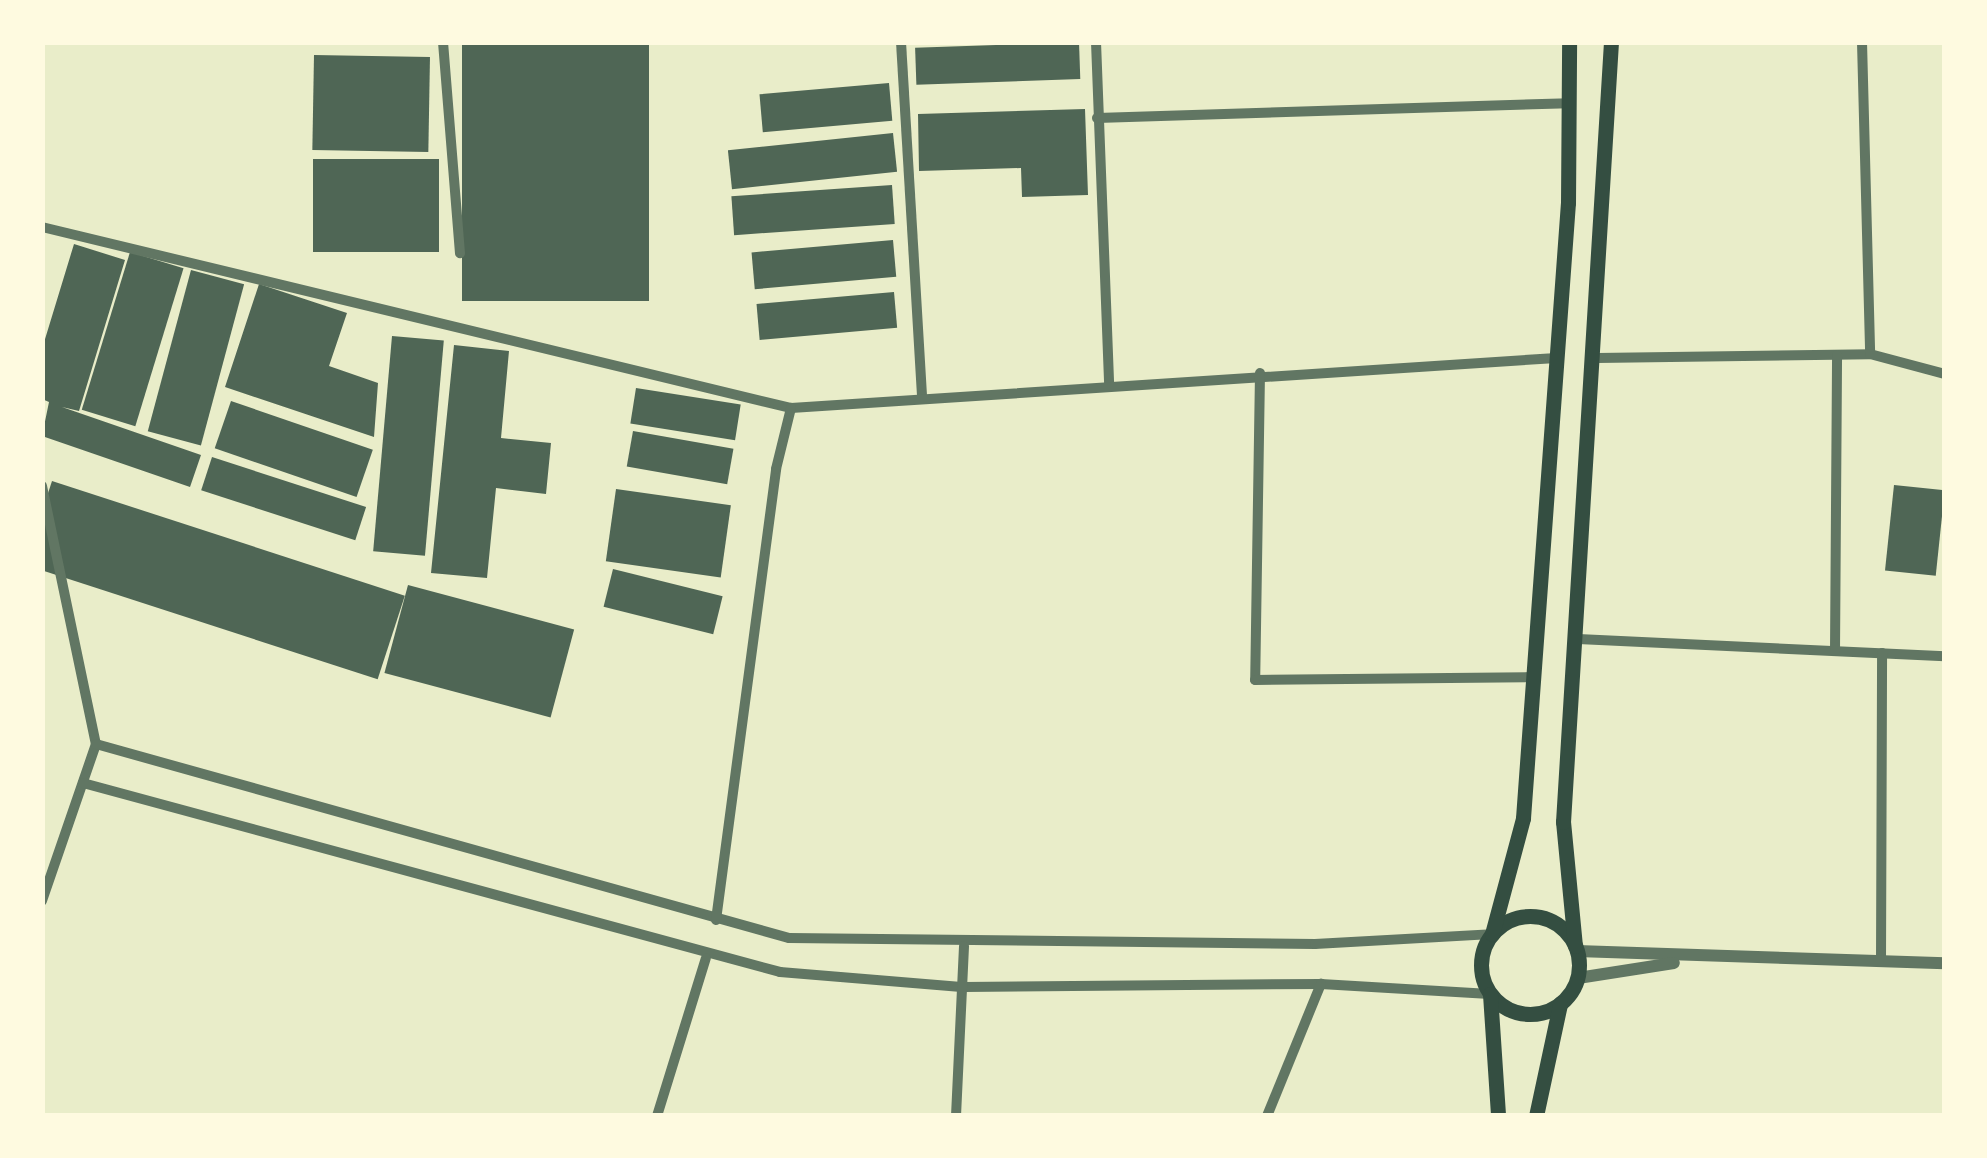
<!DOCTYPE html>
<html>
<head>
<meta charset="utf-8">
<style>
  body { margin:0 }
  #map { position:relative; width:1987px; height:1158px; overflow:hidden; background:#e9edc9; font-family:"Nunito Sans",sans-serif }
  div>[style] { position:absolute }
  .building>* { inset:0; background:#4f6655; transform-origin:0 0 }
  .minor>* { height:10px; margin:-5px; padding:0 5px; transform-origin:5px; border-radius:5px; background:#617663 }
  .tertiary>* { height:12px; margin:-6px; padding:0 6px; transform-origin:6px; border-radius:6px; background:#617663 }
  .secondary>* { height:15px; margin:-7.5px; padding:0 7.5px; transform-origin:7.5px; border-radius:7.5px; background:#344e41 }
  .secondary>.ring { margin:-7.5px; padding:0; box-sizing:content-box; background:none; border:15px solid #344e41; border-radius:50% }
  span { translate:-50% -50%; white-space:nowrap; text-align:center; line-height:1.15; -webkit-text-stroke:9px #fefae0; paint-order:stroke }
  .frame { position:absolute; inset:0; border:45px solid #fefae0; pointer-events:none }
</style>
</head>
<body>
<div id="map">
  <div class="building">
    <div style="left:462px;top:42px;width:187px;height:259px"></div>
    <div style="left:1079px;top:42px;width:37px;height:164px;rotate:88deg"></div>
    <div style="left:314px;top:55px;width:116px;height:95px;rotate:1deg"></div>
    <div style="left:889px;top:83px;width:38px;height:130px;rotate:85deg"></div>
    <div style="clip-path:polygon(1085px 109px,1088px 195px,1022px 197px,1021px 168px,919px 171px,918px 114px)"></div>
    <div style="left:893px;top:133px;width:39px;height:166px;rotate:84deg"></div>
    <div style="left:313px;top:159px;width:126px;height:93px"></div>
    <div style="left:892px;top:185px;width:39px;height:161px;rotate:86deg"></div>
    <div style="left:893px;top:240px;width:37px;height:142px;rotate:85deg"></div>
    <div style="clip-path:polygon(74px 244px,125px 260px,79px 411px,62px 407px,201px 455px,190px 487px,42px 436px,49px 402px,42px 399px,42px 349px)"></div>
    <div style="left:130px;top:252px;width:56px;height:165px;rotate:17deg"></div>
    <div style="left:191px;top:270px;width:55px;height:167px;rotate:15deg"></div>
    <div style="clip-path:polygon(259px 284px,347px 313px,329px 366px,378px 383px,374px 437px,225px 387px)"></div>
    <div style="left:894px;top:292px;width:36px;height:138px;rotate:85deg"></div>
    <div style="left:392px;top:336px;width:52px;height:216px;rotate:5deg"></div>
    <div style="clip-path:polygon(454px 345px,509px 351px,501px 438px,551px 443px,546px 494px,496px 488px,487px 578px,431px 573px)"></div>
    <div style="left:636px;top:388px;width:106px;height:36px;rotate:9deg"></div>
    <div style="left:231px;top:401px;width:150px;height:50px;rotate:19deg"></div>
    <div style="left:633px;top:431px;width:102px;height:36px;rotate:10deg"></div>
    <div style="left:212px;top:457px;width:162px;height:35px;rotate:18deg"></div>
    <div style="left:52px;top:481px;width:371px;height:88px;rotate:18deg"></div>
    <div style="left:1894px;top:485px;width:51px;height:86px;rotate:6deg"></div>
    <div style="left:616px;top:489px;width:116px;height:73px;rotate:8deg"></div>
    <div style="left:613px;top:569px;width:113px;height:39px;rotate:14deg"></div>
    <div style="left:408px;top:585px;width:172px;height:91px;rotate:15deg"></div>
  </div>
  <div class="minor">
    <div style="left:443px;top:42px;width:212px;rotate:85.4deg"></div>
    <div style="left:901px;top:42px;width:353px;rotate:86.6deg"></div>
    <div style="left:1096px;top:42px;width:344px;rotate:87.8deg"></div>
    <div style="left:1862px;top:42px;width:312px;rotate:88.5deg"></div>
    <div style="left:1097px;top:118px;width:472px;rotate:-1.8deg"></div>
    <div style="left:42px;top:227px;width:771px;rotate:13.59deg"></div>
    <div style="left:791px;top:408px;width:767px;rotate:-3.74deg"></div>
    <div style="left:1597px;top:358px;width:273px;rotate:-0.8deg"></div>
    <div style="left:1870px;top:354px;width:78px;rotate:14.9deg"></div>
    <div style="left:1260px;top:373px;width:307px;rotate:90.9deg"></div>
    <div style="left:1255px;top:680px;width:278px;rotate:-0.6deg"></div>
    <div style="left:42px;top:486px;width:264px;rotate:78.2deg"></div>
    <div style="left:96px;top:744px;width:166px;rotate:109deg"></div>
    <div style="left:1578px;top:639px;width:367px;rotate:2.7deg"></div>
    <div style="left:1835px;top:651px;width:296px;rotate:-89.6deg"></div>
    <div style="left:96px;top:744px;width:720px;rotate:15.64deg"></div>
    <div style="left:789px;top:938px;width:526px;rotate:0.65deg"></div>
    <div style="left:1315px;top:944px;width:177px;rotate:-3.2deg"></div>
    <div style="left:83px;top:783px;width:722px;rotate:15.17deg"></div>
    <div style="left:780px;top:972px;width:185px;rotate:4.7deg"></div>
    <div style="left:964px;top:987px;width:357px;rotate:-0.5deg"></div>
    <div style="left:1321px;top:984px;width:169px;rotate:3.4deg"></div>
    <div style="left:716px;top:920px;width:455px;rotate:-82.4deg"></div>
    <div style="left:776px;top:469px;width:63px;rotate:-76.2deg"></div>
    <div style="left:1881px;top:962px;width:309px;rotate:-89.8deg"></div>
    <div style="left:657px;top:1116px;width:165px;rotate:-72.8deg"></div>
    <div style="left:956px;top:1116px;width:170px;rotate:-87.3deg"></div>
    <div style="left:1267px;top:1116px;width:143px;rotate:-67.8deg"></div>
  </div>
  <div class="tertiary">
    <div style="left:1577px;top:951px;width:368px;rotate:1.9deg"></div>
    <div style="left:1578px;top:978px;width:97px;rotate:-8.9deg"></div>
  </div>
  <div class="secondary">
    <div class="ring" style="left:1481px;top:916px;width:83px;height:83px"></div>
    <div style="left:1492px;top:934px;width:120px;rotate:-75deg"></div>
    <div style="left:1523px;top:818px;width:617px;rotate:-85.82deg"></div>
    <div style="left:1568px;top:203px;width:161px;rotate:-89.6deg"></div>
    <div style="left:1575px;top:946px;width:125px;rotate:-95.5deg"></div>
    <div style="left:1563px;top:822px;width:781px;rotate:-86.48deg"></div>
    <div style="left:1490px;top:994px;width:122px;rotate:86.2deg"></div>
    <div style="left:1536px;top:1116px;width:115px;rotate:-77.9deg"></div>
  </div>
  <div class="frame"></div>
</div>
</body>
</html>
